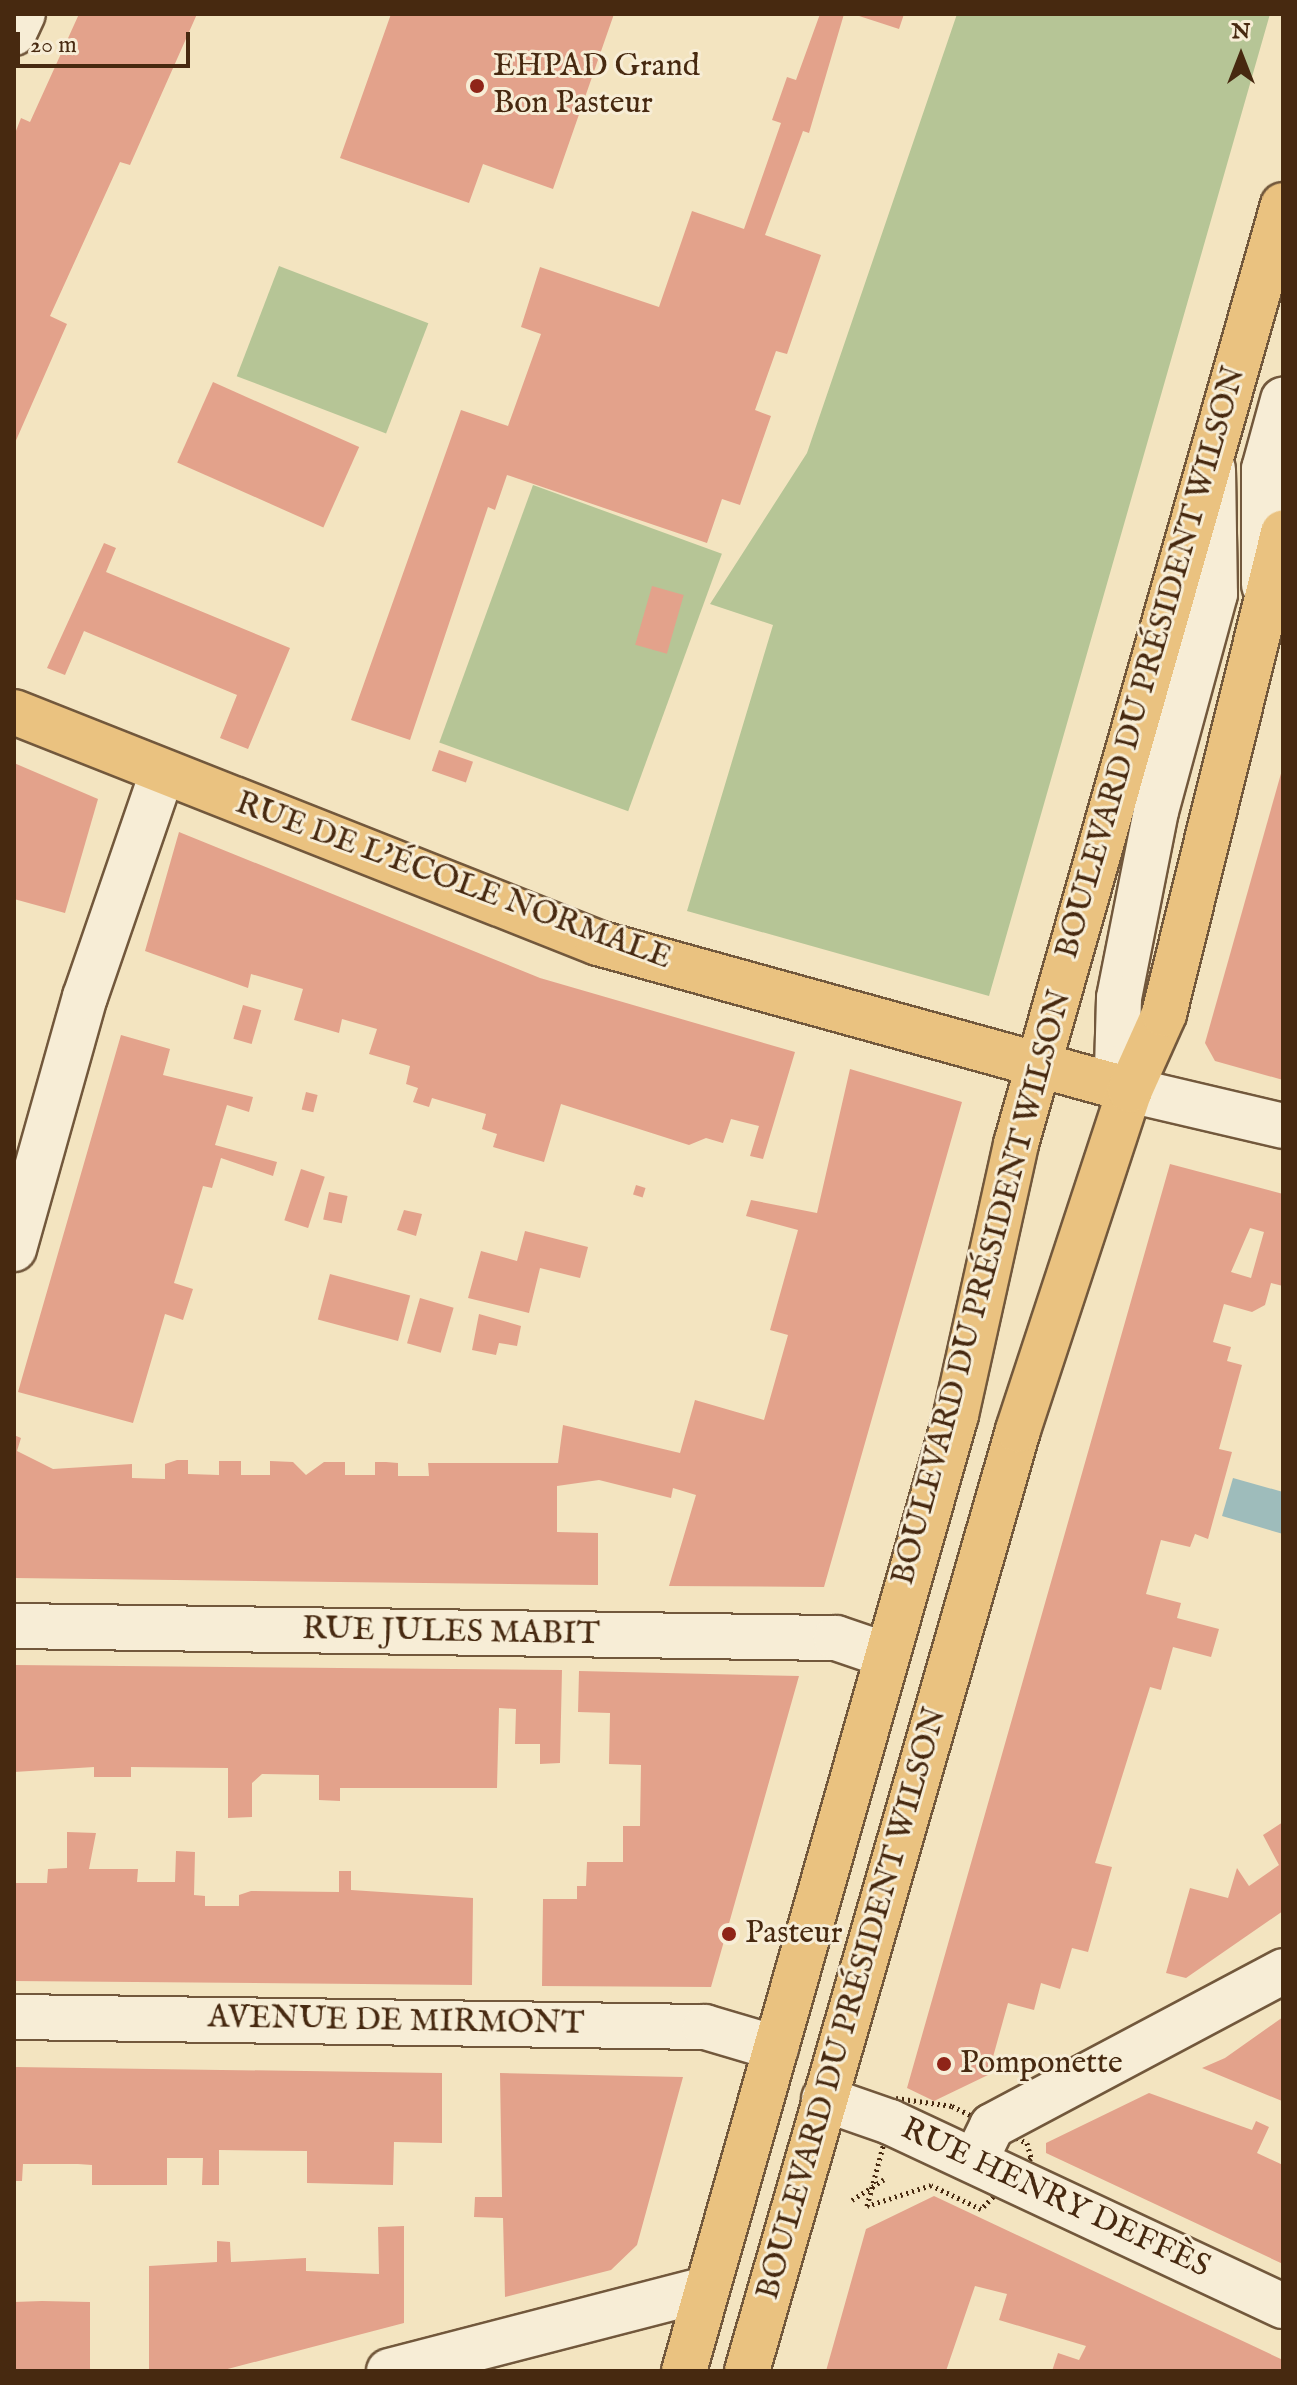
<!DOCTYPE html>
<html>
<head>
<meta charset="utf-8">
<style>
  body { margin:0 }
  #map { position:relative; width:1297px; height:2385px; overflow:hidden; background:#f3e4c0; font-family:"IM FELL English",serif }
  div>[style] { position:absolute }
  .green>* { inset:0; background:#b6c596; transform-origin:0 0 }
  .water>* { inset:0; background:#9ebcbb }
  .building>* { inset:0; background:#e3a28b; transform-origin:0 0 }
  .path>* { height:5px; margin-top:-2.5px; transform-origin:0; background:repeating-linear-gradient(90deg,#472910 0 2px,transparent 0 6px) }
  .roads { filter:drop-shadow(2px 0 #72583c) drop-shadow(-2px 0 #72583c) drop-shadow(0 2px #72583c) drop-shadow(0 -2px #72583c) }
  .minor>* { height:44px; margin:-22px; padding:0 22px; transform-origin:22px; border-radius:22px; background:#f7edd6 }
  .major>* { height:44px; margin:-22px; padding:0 22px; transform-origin:22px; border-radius:22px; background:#eac280 }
  .dots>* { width:22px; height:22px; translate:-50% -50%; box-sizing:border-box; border:4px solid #f7edd6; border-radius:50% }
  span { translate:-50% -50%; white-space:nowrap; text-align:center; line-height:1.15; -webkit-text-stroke:6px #f7edd6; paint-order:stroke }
  .poi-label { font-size:32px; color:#472910 }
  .left { translate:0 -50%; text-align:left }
  .street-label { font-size:32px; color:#472910 }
  .frame { position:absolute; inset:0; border:16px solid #472910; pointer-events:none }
  .north { position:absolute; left:1201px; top:16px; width:80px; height:80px; -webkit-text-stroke:6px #f7edd6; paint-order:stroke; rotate:0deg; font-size:22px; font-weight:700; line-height:32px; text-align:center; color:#472910 }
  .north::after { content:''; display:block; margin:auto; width:28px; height:36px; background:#472910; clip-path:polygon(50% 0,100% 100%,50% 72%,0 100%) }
  .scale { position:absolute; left:16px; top:32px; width:174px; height:36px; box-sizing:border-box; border:4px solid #472910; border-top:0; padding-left:10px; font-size:24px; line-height:28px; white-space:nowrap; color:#472910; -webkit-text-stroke:6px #f7edd6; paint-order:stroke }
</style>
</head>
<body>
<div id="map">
  <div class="green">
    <div style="clip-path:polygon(957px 14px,1270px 14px,989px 996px,687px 911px,773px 625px,710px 604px,807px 453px)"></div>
    <div style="left:279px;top:266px;width:160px;height:118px;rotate:21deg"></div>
    <div style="left:533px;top:485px;width:201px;height:274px;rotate:20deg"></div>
  </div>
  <div class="water">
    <div style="clip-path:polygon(1233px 1478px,1283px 1492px,1283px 1534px,1222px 1516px)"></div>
  </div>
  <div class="building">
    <div style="clip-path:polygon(79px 14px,197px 14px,130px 165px,120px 162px,50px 316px,67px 324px,14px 445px,14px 136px,21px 118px,30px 122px)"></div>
    <div style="clip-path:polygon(391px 14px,614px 14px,553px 189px,483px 164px,469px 203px,340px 158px)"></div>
    <div style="clip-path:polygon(820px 14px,844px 14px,809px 133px,803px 131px,765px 235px,821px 255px,787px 354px,776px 351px,755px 410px,771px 416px,740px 505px,722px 499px,707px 543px,507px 475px,495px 510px,488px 507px,410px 740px,351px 720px,461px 410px,508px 426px,541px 334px,521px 327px,540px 267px,659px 307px,692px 211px,744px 229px,781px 123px,772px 120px,787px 77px,796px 80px)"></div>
    <div style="clip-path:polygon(853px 14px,904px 14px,899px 29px)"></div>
    <div style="left:213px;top:382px;width:160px;height:88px;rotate:24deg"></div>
    <div style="clip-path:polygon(104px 543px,116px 548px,106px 572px,290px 648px,248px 749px,220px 738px,237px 695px,84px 631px,65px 675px,47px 668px)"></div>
    <div style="left:652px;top:586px;width:33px;height:61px;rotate:16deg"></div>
    <div style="left:439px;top:750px;width:36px;height:22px;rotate:19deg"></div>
    <div style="clip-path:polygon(14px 763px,98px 799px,65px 913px,14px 899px)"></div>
    <div style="clip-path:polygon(1282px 770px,1283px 770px,1283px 1080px,1215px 1061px,1205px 1043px)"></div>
    <div style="clip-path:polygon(179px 832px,540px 978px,795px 1052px,763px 1159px,750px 1156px,759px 1126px,731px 1119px,723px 1143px,706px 1138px,689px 1145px,561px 1104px,544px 1162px,493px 1147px,497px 1134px,482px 1129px,486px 1114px,432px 1098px,429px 1107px,413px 1102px,418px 1088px,406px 1084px,410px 1066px,369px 1054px,377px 1029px,342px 1019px,339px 1033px,294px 1020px,303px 989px,251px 974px,248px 988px,145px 951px)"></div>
    <div style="left:243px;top:1005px;width:19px;height:35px;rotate:16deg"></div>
    <div style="clip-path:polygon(121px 1035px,170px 1049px,163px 1075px,253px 1097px,249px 1112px,227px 1105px,215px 1145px,277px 1162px,273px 1176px,221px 1158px,212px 1188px,203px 1186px,174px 1283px,193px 1289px,183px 1320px,165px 1314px,133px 1423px,18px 1392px)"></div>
    <div style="clip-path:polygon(850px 1069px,962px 1102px,824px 1587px,669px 1586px,696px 1495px,673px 1488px,671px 1498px,599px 1480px,557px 1486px,557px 1532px,598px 1533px,598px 1585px,14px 1578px,14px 1435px,21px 1438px,17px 1451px,53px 1469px,132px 1464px,132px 1478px,165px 1479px,165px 1464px,177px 1460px,188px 1460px,188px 1474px,219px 1475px,219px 1461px,241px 1461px,241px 1475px,270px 1475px,270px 1461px,293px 1462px,306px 1475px,324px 1462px,345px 1462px,345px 1475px,375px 1475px,375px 1462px,386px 1462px,398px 1463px,398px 1476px,429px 1476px,428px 1463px,558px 1463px,563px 1425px,680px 1453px,695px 1400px,764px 1420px,788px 1335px,770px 1330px,798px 1230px,746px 1216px,751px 1200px,817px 1213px)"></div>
    <div style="left:306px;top:1092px;width:12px;height:18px;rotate:14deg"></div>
    <div style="clip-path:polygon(evenodd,1170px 1164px,1283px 1194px,1283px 1286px,1271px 1283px,1265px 1305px,1252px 1312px,1224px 1304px,1213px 1342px,1231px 1347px,1227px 1361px,1242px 1365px,1219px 1449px,1232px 1452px,1208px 1539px,1195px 1534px,1190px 1547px,1161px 1540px,1146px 1594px,1181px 1603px,1177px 1618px,1219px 1629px,1211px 1657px,1173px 1647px,1161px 1690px,1150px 1687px,1095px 1863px,1112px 1867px,1088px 1952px,1072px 1948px,1060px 1989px,1041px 1983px,1034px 2010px,1008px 2003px,988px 2075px,934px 2101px,907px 2088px,1170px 1164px,1250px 1228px,1264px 1232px,1251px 1278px,1231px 1272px,1250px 1228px)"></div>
    <div style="left:301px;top:1169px;width:25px;height:54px;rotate:18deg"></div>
    <div style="left:636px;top:1185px;width:10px;height:10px;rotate:17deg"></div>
    <div style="left:329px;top:1192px;width:19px;height:28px;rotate:12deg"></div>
    <div style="clip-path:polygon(404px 1210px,422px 1214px,416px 1236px,397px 1230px)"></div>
    <div style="clip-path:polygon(525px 1231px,588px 1247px,580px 1278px,540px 1268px,529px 1313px,468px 1298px,481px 1251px,517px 1261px)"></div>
    <div style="left:330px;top:1274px;width:83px;height:47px;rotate:15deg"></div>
    <div style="left:420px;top:1298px;width:35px;height:47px;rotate:16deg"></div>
    <div style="clip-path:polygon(479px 1314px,521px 1326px,517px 1346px,499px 1343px,496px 1355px,472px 1350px)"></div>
    <div style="clip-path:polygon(14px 1665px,562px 1670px,560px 1763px,540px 1764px,540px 1744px,515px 1744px,516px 1709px,499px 1708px,497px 1788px,340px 1788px,340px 1801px,319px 1800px,319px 1775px,262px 1774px,252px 1783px,252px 1817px,228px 1818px,228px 1768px,131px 1767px,131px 1777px,94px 1777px,94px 1767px,14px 1772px)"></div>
    <div style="clip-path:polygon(579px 1671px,799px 1676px,711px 1987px,542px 1986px,543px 1899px,577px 1899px,577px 1886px,586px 1886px,587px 1862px,623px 1862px,623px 1826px,640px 1826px,641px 1765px,609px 1764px,610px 1713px,578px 1712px)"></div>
    <div style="clip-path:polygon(1283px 1822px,1283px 1911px,1186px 1978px,1166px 1973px,1190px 1888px,1228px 1898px,1237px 1868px,1249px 1886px,1279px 1865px,1263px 1835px)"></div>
    <div style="clip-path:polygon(67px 1832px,96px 1833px,89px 1869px,138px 1869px,137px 1882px,175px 1882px,176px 1851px,195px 1852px,194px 1895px,205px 1896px,205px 1906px,239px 1906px,239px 1895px,251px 1891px,339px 1892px,339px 1871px,351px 1871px,351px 1890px,473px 1898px,472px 1985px,14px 1981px,14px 1883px,47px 1883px,48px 1869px,67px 1868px)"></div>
    <div style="clip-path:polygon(1283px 2017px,1282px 2101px,1202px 2068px,1225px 2058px)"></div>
    <div style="clip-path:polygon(14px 2067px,442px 2073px,442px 2143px,394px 2142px,393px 2185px,307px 2183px,307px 2151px,219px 2150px,219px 2185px,202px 2185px,203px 2158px,167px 2158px,167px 2185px,92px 2185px,92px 2165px,78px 2164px,23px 2164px,22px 2181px,14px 2181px)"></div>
    <div style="clip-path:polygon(500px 2073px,683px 2077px,637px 2245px,611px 2270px,505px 2297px,503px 2218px,474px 2217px,475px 2197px,502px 2197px)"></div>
    <div style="clip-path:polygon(1149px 2093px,1252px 2130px,1256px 2121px,1269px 2127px,1257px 2153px,1283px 2165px,1283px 2264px,1046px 2153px,1046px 2143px)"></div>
    <div style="clip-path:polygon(934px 2196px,1283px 2360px,1283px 2371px,1052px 2371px,1058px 2353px,1079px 2360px,1086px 2346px,999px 2320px,1007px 2294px,975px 2286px,946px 2371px,826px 2371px,866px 2229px)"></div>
    <div style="clip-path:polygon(404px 2226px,404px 2323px,220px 2371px,149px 2371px,149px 2266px,217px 2262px,217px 2241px,230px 2242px,231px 2262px,306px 2258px,306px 2271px,379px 2274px,378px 2227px)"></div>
    <div style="clip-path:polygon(42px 2301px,90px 2302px,90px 2371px,14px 2371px,14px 2302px)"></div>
  </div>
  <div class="path">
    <div style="left:896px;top:2098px;width:57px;rotate:8.1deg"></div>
    <div style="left:952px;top:2106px;width:84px;rotate:26.3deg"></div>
    <div style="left:1027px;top:2143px;width:16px;rotate:75deg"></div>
    <div style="left:1031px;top:2158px;width:71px;rotate:134.4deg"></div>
    <div style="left:981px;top:2209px;width:55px;rotate:-154.4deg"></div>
    <div style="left:931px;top:2185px;width:67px;rotate:161.8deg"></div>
    <div style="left:867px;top:2206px;width:112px;rotate:-75deg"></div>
    <div style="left:852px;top:2200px;width:38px;rotate:-33deg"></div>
  </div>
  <div class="roads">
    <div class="minor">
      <div style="left:14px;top:33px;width:21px;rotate:-65deg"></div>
      <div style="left:1213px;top:469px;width:125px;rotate:89.1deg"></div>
      <div style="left:1215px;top:594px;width:225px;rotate:105.2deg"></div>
      <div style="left:1156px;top:811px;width:191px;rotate:101.2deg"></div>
      <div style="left:1119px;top:998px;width:70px;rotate:91.6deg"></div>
      <div style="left:1117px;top:1068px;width:26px;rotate:59deg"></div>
      <div style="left:1130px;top:1090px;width:157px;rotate:13.2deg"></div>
      <div style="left:1264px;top:585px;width:116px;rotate:-90deg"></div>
      <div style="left:1264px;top:469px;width:72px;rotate:-74.6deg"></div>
      <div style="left:14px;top:1249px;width:262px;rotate:-74.3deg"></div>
      <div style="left:85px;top:997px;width:236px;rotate:-71deg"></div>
      <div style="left:14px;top:1626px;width:822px;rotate:0.84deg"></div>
      <div style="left:836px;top:1638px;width:53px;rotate:18.8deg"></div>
      <div style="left:14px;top:2017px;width:691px;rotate:0.83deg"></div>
      <div style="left:705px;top:2027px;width:74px;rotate:16.5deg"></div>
      <div style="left:824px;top:2099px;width:70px;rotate:19.2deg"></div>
      <div style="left:890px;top:2122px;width:434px;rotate:25.1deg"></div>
      <div style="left:975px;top:2161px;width:39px;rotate:-64deg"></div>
      <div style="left:992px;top:2126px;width:330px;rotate:-28deg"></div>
      <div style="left:389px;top:2371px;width:328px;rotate:-14.5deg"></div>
    </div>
    <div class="major">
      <div style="left:14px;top:712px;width:628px;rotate:21.58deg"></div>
      <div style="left:598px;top:943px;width:552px;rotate:15.45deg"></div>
      <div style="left:684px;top:2371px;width:994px;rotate:-74.12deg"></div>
      <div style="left:956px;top:1415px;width:278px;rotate:-77.5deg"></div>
      <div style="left:1016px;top:1144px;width:976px;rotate:-74.13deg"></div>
      <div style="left:747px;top:2371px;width:979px;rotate:-73.93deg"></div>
      <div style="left:1018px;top:1430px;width:358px;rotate:-71.8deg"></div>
      <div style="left:1130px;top:1090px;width:83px;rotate:-65.9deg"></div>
      <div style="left:1164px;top:1014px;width:496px;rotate:-76.1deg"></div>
    </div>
  </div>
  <div class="dots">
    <div style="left:477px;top:86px;background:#8f2418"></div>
    <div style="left:729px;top:1934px;background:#8f2418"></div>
    <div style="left:944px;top:2064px;background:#8f2418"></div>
  </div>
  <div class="poi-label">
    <span class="left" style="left:493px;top:86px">EHPAD Grand<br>Bon Pasteur</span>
    <span class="left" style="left:745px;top:1934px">Pasteur</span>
    <span class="left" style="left:960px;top:2064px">Pomponette</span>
  </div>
  <div class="street-label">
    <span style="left:1152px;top:663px;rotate:-74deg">BOULEVARD DU PRÉSIDENT WILSON</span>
    <span style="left:453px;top:882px;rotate:20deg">RUE DE L'ÉCOLE NORMALE</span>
    <span style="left:983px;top:1288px;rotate:-75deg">BOULEVARD DU PRÉSIDENT WILSON</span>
    <span style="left:451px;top:1633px;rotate:1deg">RUE JULES MABIT</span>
    <span style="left:853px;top:2004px;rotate:-74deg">BOULEVARD DU PRÉSIDENT WILSON</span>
    <span style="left:396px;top:2022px;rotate:1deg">AVENUE DE MIRMONT</span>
    <span style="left:1055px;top:2199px;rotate:25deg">RUE HENRY DEFFÈS</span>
  </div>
  <div class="frame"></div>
  <div class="north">N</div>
  <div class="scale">20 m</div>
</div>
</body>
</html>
